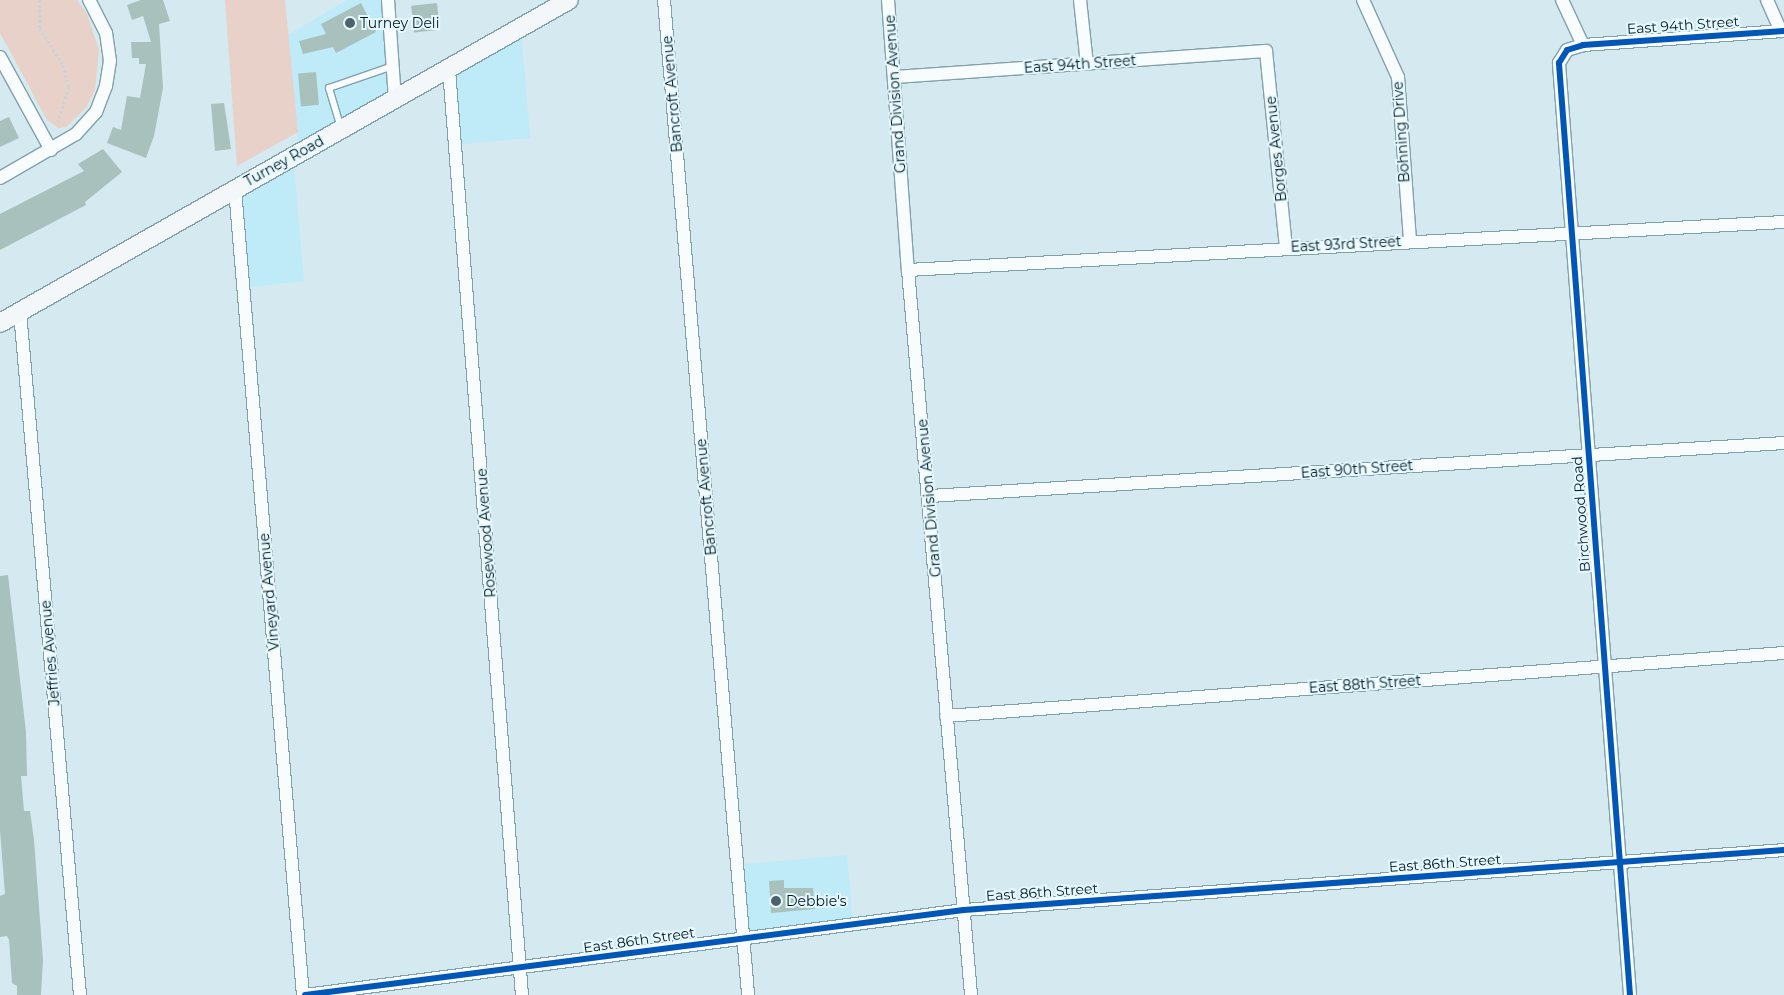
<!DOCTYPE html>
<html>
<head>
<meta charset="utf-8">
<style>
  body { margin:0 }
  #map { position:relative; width:1784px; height:995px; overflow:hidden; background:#d5e9f0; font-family:Montserrat,sans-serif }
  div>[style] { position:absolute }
  .built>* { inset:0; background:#bfeaf8; transform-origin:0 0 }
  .green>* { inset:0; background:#e7d1c9 }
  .building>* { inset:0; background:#a8c1bc; transform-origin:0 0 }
  .path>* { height:2.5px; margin-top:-1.25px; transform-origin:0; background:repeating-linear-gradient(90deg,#ccd3d6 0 2.5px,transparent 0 5px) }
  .roads { filter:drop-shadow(1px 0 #80a1aa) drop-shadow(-1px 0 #80a1aa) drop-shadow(0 1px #80a1aa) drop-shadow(0 -1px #80a1aa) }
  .lane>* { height:6px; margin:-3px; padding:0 3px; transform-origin:3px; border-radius:3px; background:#f9fcfd }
  .street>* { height:12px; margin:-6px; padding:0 6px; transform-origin:6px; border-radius:6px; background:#f9fcfd }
  .secondary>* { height:18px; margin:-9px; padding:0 9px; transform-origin:9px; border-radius:9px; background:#f3f7f9 }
  .cycleway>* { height:6px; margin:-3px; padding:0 3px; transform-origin:3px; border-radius:3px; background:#0057b8 }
  .dots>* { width:14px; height:14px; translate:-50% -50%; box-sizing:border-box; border:2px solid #e6f8fe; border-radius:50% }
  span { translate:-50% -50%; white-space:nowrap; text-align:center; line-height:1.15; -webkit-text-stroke:4px #e6f8fe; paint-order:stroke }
  .poi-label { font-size:14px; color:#001922 }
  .left { translate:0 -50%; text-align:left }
  .street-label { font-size:14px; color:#001922 }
</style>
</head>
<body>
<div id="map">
  <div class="built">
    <div style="clip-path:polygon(347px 0,388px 0,395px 99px,299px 153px,288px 35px)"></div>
    <div style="clip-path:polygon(521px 28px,530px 138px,455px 145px,449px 70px)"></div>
    <div style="clip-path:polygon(293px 156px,304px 281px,243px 288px,235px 189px)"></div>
    <div style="left:847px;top:855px;width:70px;height:110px;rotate:85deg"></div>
  </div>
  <div class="green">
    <div style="clip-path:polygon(0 0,77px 0,87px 14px,99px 50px,95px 90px,86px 108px,66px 127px,58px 128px,47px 120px,0 33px)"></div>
    <div style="clip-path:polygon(225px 0,285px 0,298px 132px,237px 166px)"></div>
  </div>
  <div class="building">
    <div style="clip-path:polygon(141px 0,163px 0,170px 21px,159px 24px,163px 88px,154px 136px,146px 158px,107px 143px,113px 127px,121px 130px,127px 96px,140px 98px,146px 64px,139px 64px,139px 58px,132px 58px,131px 42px,151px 42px,143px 16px,132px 20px,127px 5px)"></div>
    <div style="clip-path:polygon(361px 3px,376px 32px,336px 53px,333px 47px,303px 54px,299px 41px,326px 34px,321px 24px)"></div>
    <div style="left:437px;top:3px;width:27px;height:26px;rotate:84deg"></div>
    <div style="left:316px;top:72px;width:33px;height:18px;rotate:85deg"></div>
    <div style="clip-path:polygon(224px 103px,231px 149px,215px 151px,211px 104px)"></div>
    <div style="clip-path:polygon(9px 117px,19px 138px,0 147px,0 121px)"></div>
    <div style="clip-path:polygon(103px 149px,122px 172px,85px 202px,86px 205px,0 250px,0 214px,84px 171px,78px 164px)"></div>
    <div style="clip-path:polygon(8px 575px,26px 732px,27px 776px,21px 776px,24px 811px,30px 811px,34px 840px,43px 960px,41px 995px,17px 995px,17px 986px,12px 983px,9px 940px,7px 936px,0 937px,0 896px,5px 894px,0 830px,0 576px)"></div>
    <div style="clip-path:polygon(784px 880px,784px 888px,813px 888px,815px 909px,771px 913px,769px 881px)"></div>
  </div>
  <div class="path">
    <div style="left:40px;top:0;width:28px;rotate:90deg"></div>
    <div style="left:40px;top:28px;width:44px;rotate:58.1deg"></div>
    <div style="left:63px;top:65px;width:23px;rotate:75deg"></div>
    <div style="left:69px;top:87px;width:37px;rotate:107deg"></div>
  </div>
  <div class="roads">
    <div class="lane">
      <div style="left:341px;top:128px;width:42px;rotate:-106.7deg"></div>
      <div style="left:329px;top:88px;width:68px;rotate:-19deg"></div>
    </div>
    <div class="street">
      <div style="left:388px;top:0;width:99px;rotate:86deg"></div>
      <div style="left:664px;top:0;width:999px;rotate:85.17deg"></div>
      <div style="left:888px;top:0;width:271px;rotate:85.8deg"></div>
      <div style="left:908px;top:270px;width:728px;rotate:85.03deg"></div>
      <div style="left:1080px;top:0;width:64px;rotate:83.8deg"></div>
      <div style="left:1363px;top:0;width:85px;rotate:65.6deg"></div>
      <div style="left:1398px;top:77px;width:165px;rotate:85.8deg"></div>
      <div style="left:1562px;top:0;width:50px;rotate:65deg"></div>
      <div style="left:1767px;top:0;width:34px;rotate:66deg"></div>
      <div style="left:0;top:57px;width:106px;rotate:61.3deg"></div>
      <div style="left:449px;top:70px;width:928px;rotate:85.49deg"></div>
      <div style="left:894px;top:77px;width:373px;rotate:-4deg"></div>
      <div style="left:1266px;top:51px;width:197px;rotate:84.2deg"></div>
      <div style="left:0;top:178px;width:88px;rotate:-30.1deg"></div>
      <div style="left:76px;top:134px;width:30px;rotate:-48deg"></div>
      <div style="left:96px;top:112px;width:28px;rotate:-69deg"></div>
      <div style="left:106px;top:86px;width:25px;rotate:-81deg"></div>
      <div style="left:110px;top:61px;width:28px;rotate:-98deg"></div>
      <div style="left:106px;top:33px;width:37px;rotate:-117deg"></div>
      <div style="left:235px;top:189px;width:809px;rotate:85.18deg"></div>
      <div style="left:908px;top:270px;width:877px;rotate:-3.14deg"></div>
      <div style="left:20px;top:312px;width:686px;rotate:84.98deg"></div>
      <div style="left:930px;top:496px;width:856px;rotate:-3.55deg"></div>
      <div style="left:946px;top:716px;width:840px;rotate:-4.3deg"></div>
      <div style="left:305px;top:995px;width:664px;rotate:-7.35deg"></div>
      <div style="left:964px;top:910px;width:822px;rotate:-4.18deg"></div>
      <div style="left:1630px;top:995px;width:935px;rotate:-94.36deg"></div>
      <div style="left:1559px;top:63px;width:15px;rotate:-58deg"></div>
      <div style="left:1567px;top:50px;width:17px;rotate:-17deg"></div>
      <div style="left:1583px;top:45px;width:201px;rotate:-4deg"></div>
    </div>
    <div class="secondary">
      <div style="left:0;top:323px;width:654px;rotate:-29.58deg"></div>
    </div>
  </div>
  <div class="cycleway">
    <div style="left:305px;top:995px;width:664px;rotate:-7.35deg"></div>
    <div style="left:964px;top:910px;width:822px;rotate:-4.18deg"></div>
    <div style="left:1630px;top:995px;width:935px;rotate:-94.36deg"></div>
    <div style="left:1559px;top:63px;width:15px;rotate:-58deg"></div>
    <div style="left:1567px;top:50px;width:17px;rotate:-17deg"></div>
    <div style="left:1583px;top:45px;width:201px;rotate:-4deg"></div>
  </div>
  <div class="dots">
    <div style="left:350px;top:23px;background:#4b626a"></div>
    <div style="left:776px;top:901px;background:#4b626a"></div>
  </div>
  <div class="poi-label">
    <span class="left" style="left:360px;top:23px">Turney Deli</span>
    <span class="left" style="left:786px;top:901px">Debbie's</span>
  </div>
  <div class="street-label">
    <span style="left:1683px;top:25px;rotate:-4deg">East 94th Street</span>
    <span style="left:1080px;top:64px;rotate:-4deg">East 94th Street</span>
    <span style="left:672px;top:94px;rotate:-95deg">Bancroft Avenue</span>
    <span style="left:895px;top:94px;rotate:-94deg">Grand Division Avenue</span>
    <span style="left:1401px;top:132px;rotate:-94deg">Bohning Drive</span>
    <span style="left:1276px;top:149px;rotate:-96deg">Borges Avenue</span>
    <span style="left:284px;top:161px;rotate:-29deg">Turney Road</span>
    <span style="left:1346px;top:244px;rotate:-3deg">East 93rd Street</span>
    <span style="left:1357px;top:469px;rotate:-4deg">East 90th Street</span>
    <span style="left:706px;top:497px;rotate:-95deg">Bancroft Avenue</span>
    <span style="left:929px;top:498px;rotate:-95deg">Grand Division Avenue</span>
    <span style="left:1581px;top:514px;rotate:-94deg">Birchwood Road</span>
    <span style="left:486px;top:533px;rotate:-94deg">Rosewood Avenue</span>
    <span style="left:269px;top:592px;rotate:-95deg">Vineyard Avenue</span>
    <span style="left:50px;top:653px;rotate:-95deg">Jeffries Avenue</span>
    <span style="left:1365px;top:684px;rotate:-4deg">East 88th Street</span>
    <span style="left:1445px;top:863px;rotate:-4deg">East 86th Street</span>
    <span style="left:1042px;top:892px;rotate:-4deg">East 86th Street</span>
    <span style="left:639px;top:940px;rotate:-8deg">East 86th Street</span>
  </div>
</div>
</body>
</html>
